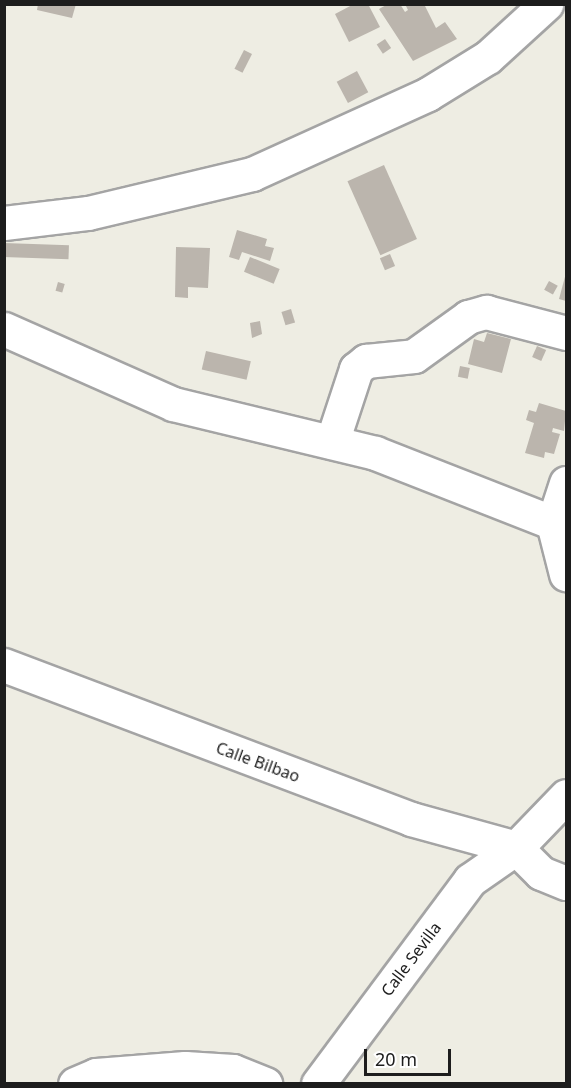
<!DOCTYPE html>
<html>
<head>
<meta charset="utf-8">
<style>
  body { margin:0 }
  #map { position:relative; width:571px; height:1088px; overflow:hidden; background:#eeede3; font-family:"Noto Sans",sans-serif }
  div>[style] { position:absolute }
  .building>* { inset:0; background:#bbb5ad; transform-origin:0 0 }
  .roads { filter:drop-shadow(2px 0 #a4a4a4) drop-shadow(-2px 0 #a4a4a4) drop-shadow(0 2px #a4a4a4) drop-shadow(0 -2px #a4a4a4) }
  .minor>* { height:33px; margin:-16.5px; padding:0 16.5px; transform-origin:16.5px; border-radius:16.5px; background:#fff }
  span { translate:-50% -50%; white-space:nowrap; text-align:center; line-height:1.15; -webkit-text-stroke:4.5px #fff; paint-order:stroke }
  .street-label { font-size:16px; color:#1d1d1d }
  .frame { position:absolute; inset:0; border:6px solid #1d1d1d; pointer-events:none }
  .scale { position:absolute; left:364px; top:1049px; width:87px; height:27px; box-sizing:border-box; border:3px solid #1d1d1d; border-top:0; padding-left:8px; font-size:18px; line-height:21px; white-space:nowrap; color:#1d1d1d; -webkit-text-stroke:4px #fff; paint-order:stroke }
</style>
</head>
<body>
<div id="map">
  <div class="building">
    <div style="clip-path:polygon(38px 4px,76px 4px,72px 18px,37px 10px)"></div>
    <div style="clip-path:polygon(354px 4px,368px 4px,380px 27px,349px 42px,335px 14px)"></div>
    <div style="clip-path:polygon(388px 4px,400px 4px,405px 12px,408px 10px,405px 4px,424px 4px,436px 28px,445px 22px,457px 39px,413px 61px,379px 9px)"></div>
    <div style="left:385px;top:39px;width:11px;height:10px;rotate:56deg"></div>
    <div style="left:244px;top:50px;width:9px;height:21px;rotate:27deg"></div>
    <div style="left:357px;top:71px;width:24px;height:23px;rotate:62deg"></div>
    <div style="left:384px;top:165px;width:81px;height:40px;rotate:66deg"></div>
    <div style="clip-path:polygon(237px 230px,267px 239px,265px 246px,274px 248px,270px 261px,242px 252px,239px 260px,229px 257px)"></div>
    <div style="left:4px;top:243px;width:65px;height:14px;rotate:2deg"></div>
    <div style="clip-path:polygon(176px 247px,210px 248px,208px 288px,188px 287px,188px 298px,175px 297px)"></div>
    <div style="left:390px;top:254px;width:13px;height:11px;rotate:67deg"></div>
    <div style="left:250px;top:257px;width:32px;height:16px;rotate:22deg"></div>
    <div style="clip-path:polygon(566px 273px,566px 301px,559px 299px)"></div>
    <div style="left:549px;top:281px;width:10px;height:10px;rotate:29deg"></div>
    <div style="left:58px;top:282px;width:7px;height:9px;rotate:16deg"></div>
    <div style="left:291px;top:309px;width:14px;height:10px;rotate:73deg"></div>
    <div style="clip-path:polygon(260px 321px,262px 334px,252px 338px,250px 323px)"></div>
    <div style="clip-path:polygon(487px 333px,511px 339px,502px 373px,468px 364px,474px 339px,484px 342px)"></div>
    <div style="left:537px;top:346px;width:10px;height:12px;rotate:24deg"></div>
    <div style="left:206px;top:351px;width:46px;height:19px;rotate:13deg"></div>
    <div style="left:460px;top:366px;width:10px;height:11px;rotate:11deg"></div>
    <div style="clip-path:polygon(539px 403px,566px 411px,564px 431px,553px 428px,552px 432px,560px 434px,554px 454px,545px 452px,544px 458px,525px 453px,534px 423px,526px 420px,529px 410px,536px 412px)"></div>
  </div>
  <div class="roads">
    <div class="minor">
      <div style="left:4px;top:223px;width:85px;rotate:-6.8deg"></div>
      <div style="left:88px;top:213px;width:169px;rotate:-13.4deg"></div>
      <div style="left:252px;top:174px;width:193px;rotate:-24.4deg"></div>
      <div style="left:428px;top:94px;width:70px;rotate:-31.7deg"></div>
      <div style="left:488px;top:57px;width:79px;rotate:-42.4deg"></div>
      <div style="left:4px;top:329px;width:185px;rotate:23.9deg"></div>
      <div style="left:173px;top:404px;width:208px;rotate:13.6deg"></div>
      <div style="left:375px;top:453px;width:205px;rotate:21.4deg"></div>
      <div style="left:332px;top:442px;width:77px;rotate:-71.8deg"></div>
      <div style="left:356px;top:369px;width:13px;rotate:-39deg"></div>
      <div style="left:366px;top:361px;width:48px;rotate:-5.9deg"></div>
      <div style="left:414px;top:356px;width:67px;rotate:-35.8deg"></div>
      <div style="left:468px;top:317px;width:19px;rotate:-16deg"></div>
      <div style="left:486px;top:312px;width:83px;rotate:14.7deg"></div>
      <div style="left:566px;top:483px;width:42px;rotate:108deg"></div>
      <div style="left:553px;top:523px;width:53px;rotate:75.7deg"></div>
      <div style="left:4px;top:665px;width:435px;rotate:20.7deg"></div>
      <div style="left:411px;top:819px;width:109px;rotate:15.4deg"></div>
      <div style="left:516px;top:848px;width:35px;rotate:45deg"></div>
      <div style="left:541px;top:873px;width:27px;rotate:22deg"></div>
      <div style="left:75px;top:1084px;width:23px;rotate:-23deg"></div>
      <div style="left:96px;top:1075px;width:89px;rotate:-4.5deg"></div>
      <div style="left:185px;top:1068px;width:48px;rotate:3.6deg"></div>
      <div style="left:233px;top:1071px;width:35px;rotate:22deg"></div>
      <div style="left:318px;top:1084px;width:254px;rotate:-53.3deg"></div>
      <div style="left:470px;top:880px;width:56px;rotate:-34.8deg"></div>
      <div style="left:516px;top:848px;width:72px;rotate:-46.1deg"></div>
    </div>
  </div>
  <div class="street-label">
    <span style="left:258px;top:762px;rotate:20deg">Calle Bilbao</span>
    <span style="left:411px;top:959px;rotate:-53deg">Calle Sevilla</span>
  </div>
  <div class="frame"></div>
  <div class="scale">20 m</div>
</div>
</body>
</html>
